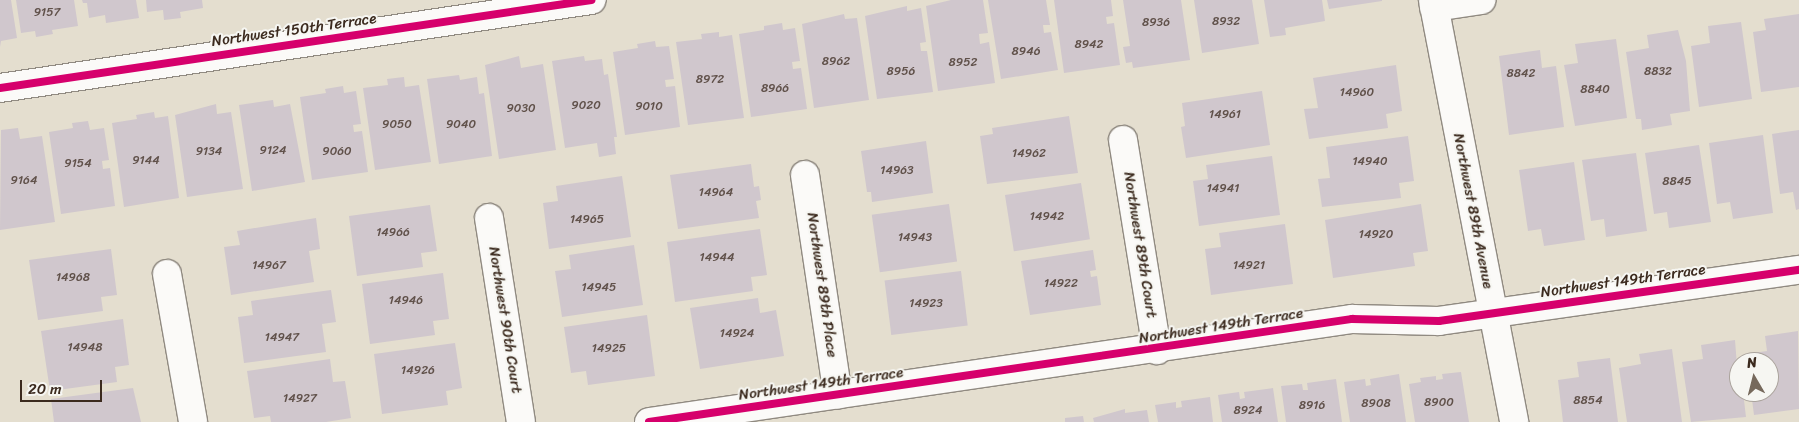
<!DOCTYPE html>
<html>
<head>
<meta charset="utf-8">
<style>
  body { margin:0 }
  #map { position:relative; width:1799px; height:422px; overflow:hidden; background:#e4decf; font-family:Sriracha,sans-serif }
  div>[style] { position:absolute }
  .building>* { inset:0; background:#d0c7cd; transform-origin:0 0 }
  .roads { filter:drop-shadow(1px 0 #908a81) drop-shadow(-1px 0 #908a81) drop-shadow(0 1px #908a81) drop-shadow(0 -1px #908a81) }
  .minor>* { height:28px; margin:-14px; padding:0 14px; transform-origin:14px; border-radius:14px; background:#fbfaf8 }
  .tertiary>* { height:28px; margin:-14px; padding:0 14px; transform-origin:14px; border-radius:14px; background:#fbfaf8 }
  .cycleway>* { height:8px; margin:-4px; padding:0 4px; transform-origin:4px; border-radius:4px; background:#d6006c }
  span { translate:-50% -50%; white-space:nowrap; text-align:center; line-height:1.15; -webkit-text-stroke:4px #f6f6f2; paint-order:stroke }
  .number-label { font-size:12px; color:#60514a }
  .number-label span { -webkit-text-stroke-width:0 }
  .street-label { font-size:15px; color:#3b2a1e }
  .north { position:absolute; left:1729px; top:352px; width:50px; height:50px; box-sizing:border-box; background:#f6f6f2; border:1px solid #aba49d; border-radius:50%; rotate:352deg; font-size:14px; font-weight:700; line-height:20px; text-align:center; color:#3b2a1e }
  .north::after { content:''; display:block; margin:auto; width:18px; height:22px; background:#76695c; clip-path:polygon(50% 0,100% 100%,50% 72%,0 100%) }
  .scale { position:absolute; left:20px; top:380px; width:82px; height:22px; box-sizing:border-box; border:2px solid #3b2a1e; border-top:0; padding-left:6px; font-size:15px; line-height:18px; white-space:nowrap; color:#3b2a1e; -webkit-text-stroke:4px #f6f6f2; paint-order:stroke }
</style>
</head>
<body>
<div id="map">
  <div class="building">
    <div style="clip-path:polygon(0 0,11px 0,17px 38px,1px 41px,0 47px)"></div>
    <div style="clip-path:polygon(16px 0,74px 0,78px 26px,52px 30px,53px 34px,36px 37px,35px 31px,21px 33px)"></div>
    <div style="clip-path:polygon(82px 0,136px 0,139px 18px,106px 23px,105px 15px,89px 18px,87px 3px,83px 3px)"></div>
    <div style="clip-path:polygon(146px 0,202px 0,203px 8px,180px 12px,181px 18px,164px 20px,163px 10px,147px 12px)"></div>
    <div style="clip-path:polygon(951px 0,983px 0,988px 33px,979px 34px,980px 44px,989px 42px,995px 83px,938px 91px,926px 6px)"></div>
    <div style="clip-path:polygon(988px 0,1046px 0,1050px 25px,1043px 25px,1044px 33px,1051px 32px,1058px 70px,1001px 79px)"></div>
    <div style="clip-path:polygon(1054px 0,1111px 0,1113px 16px,1106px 17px,1107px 24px,1114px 23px,1120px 65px,1064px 73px)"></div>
    <div style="clip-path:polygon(1123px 0,1181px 0,1190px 60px,1133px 68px,1132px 62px,1126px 63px,1123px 47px,1130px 46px)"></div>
    <div style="clip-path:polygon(1194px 0,1252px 0,1259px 44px,1202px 53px)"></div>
    <div style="clip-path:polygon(1264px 0,1322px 0,1325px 21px,1285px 28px,1286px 35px,1270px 37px)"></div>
    <div style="clip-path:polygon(1327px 0,1382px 0,1382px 1px,1329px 9px)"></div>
    <div style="clip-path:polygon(907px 6px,907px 11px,921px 8px,926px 42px,920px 43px,921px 51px,927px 51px,933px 92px,877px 99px,865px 16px)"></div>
    <div style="clip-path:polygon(844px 14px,845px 19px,857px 18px,869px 100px,814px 108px,802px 24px)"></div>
    <div style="clip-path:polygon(1799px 14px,1799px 87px,1761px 92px,1753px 32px,1766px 30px,1764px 19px)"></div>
    <div style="clip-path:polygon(1741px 22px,1752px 99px,1699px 107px,1691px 46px,1710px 43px,1708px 26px)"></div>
    <div style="clip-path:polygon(782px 23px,783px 30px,795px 28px,800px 61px,792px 62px,793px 69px,801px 68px,807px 109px,751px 117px,739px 34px,764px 30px,764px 26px)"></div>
    <div style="clip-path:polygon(1678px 30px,1686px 61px,1690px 111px,1670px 114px,1672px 125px,1642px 130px,1641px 119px,1636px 119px,1626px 52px,1649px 48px,1647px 35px)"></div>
    <div style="clip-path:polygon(719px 32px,719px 37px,732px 35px,744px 118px,688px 125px,676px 42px,702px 39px,701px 34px)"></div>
    <div style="clip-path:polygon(1616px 39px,1627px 118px,1575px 126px,1564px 65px,1578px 63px,1575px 44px)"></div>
    <div style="clip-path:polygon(655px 41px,656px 47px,669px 46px,674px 79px,665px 80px,666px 87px,675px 86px,680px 127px,625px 135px,613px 52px,638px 48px,637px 44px)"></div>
    <div style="clip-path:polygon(1540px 50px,1542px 68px,1556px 66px,1564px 127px,1509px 135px,1499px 56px)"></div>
    <div style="clip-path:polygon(519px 56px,521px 68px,543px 64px,556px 150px,499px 159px,485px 65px)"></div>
    <div style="clip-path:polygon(584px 56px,585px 61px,602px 59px,604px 75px,608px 74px,617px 137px,614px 137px,616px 154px,599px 157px,597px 143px,565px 148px,552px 61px)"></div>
    <div style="clip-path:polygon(1396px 65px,1402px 111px,1386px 114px,1388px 128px,1309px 139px,1304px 109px,1318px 108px,1313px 78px)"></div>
    <div style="clip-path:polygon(459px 75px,460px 80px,477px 77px,479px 94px,484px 93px,492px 156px,439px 164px,427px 79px)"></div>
    <div style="clip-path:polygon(404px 77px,405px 87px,419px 85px,431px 162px,375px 170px,363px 88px,388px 85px,387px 79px)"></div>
    <div style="clip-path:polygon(343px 86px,344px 93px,356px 91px,361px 124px,353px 125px,354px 132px,362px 131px,368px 172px,312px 180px,300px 97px,326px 93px,325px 89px)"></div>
    <div style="clip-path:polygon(1262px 91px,1270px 145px,1186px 158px,1181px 127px,1185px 126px,1182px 103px)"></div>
    <div style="clip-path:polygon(273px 100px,274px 107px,290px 104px,305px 182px,252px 191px,239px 105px)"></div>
    <div style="clip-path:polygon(216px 104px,217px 114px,231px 112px,243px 189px,187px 197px,175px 115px)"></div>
    <div style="clip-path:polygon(154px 112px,155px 118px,168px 116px,179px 198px,124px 207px,112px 123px,137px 119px,136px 115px)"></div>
    <div style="clip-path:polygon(1069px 116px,1078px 173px,987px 184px,980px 136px,993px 134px,992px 128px)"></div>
    <div style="clip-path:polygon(88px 121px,90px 130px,104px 128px,109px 160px,102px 161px,103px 169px,110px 168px,115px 206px,61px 214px,49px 132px,73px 128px,72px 123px)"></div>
    <div style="clip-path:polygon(18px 128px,20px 139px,42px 136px,55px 222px,0 230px,1px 130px)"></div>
    <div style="clip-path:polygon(1799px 130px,1799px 209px,1796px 210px,1793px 192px,1780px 194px,1772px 134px)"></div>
    <div style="clip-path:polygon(1763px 135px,1773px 213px,1733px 219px,1730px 202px,1717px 204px,1709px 143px)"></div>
    <div style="clip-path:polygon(1408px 136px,1414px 181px,1399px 183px,1401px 198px,1322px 207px,1318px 179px,1330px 178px,1326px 147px)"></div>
    <div style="clip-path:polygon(926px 141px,933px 193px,872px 202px,871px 192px,867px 192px,861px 151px)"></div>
    <div style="clip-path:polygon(1699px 145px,1711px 222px,1669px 228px,1667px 212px,1654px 214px,1645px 153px)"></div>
    <div style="clip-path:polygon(1636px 153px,1647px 231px,1606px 237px,1604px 219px,1591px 221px,1582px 160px)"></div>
    <div style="clip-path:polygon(1272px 156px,1280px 215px,1199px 226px,1193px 181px,1208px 179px,1206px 165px)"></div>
    <div style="clip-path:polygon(1574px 162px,1585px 240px,1544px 246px,1541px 229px,1528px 231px,1519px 170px)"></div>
    <div style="clip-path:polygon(751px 164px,754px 187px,759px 186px,761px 200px,756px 201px,759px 218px,678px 229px,670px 175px)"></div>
    <div style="clip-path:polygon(622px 176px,631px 237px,549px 249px,543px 203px,558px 201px,556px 186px)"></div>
    <div style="left:1081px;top:183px;width:57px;height:77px;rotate:81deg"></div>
    <div style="left:949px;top:204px;width:58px;height:78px;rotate:82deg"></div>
    <div style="clip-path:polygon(1421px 204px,1428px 251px,1413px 253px,1415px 266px,1333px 278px,1325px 220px)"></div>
    <div style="clip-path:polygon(430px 205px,437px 251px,421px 253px,423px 267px,357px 276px,349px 216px)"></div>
    <div style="clip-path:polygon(316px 218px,320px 249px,309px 251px,314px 282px,231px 295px,224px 247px,240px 245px,237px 231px)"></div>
    <div style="clip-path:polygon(1285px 224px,1293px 284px,1211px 295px,1205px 249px,1221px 247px,1219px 233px)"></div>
    <div style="clip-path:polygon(760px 229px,767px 275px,751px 277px,753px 291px,675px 302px,667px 242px)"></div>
    <div style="clip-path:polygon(634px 245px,643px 305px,562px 317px,555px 271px,571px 269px,569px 255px)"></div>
    <div style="clip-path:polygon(111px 249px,117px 295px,101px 297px,103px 311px,38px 320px,29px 260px)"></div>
    <div style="clip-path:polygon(1093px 250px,1096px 270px,1090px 271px,1091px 277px,1097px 276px,1101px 305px,1030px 315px,1021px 261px)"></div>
    <div style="left:961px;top:271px;width:55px;height:77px;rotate:83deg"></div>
    <div style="clip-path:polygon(443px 273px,449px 319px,433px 321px,435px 335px,370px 344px,362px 284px)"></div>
    <div style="clip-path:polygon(331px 290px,336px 322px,322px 324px,326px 352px,244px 363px,238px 317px,253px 315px,251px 301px)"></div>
    <div style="clip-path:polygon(758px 298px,760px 313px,776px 310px,784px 356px,700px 369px,690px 308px)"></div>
    <div style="clip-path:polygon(647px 315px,655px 376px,588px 385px,586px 371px,571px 373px,564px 327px)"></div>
    <div style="clip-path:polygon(123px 319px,129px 365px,115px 367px,117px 382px,50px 391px,41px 331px)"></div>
    <div style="clip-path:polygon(1798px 331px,1799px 409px,1754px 415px,1751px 392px,1769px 392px,1769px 362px,1747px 362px,1746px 354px,1767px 351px,1765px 336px)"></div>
    <div style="clip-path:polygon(1735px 340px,1739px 392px,1743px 392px,1746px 417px,1691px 422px,1682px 362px,1703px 359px,1701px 345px)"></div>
    <div style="clip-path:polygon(455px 343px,462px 388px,446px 391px,448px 405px,382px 414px,374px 354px)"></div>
    <div style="clip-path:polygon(1672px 349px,1682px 422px,1627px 422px,1619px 368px,1641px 364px,1639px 354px)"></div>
    <div style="clip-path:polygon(1610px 358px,1618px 422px,1563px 422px,1558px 380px,1579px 377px,1577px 362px)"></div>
    <div style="clip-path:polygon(330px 359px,333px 382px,345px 381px,351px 418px,326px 422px,271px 422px,270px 416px,254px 418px,247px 371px)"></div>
    <div style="clip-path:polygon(1461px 372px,1469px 422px,1415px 422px,1409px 384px,1421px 382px,1420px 378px,1436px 376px,1436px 380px,1443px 379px,1442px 374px)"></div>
    <div style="clip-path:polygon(1399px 374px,1406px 422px,1350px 422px,1344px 382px,1365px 379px,1366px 386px,1371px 385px,1370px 379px)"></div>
    <div style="clip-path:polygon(1336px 379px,1342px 422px,1286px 422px,1281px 386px,1302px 384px,1303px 390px,1308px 390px,1307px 383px)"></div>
    <div style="clip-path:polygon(133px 388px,141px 422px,54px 422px,51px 399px)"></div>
    <div style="clip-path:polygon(1273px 388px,1278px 422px,1222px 422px,1218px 395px,1239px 392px,1240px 399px,1245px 398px,1244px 392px)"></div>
    <div style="clip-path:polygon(1210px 397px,1213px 422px,1158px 422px,1155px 405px,1176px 402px,1176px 408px,1182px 407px,1181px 401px)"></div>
    <div style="clip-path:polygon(1125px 409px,1125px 413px,1147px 410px,1149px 422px,1094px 422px,1093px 418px)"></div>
    <div style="clip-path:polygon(1083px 416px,1084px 422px,1065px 422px,1065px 418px)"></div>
  </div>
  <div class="roads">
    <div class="minor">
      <div style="left:1434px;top:7px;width:48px;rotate:-8.5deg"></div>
      <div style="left:0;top:88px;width:598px;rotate:-8.47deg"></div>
      <div style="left:1123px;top:140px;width:213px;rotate:80.8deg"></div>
      <div style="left:805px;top:175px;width:222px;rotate:81.5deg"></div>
      <div style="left:489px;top:218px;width:206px;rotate:81.1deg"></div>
      <div style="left:167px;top:274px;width:150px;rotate:80deg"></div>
      <div style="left:649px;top:422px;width:711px;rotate:-8.34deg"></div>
      <div style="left:1352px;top:319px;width:87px;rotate:1.3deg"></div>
      <div style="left:1439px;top:321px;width:364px;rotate:-8.1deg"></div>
    </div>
    <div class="tertiary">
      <div style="left:1433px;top:0;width:430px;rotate:79.1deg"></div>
    </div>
  </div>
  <div class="cycleway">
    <div style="left:0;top:88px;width:598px;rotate:-8.47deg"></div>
    <div style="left:649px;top:422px;width:711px;rotate:-8.34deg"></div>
    <div style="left:1352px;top:319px;width:87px;rotate:1.3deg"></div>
    <div style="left:1439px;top:321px;width:364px;rotate:-8.1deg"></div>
  </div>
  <div class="number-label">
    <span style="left:47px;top:13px">9157</span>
    <span style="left:1226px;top:22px">8932</span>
    <span style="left:1156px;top:23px">8936</span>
    <span style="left:1089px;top:45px">8942</span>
    <span style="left:1026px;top:52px">8946</span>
    <span style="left:836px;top:62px">8962</span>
    <span style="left:963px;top:63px">8952</span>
    <span style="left:901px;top:72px">8956</span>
    <span style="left:1658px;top:72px">8832</span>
    <span style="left:1521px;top:74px">8842</span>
    <span style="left:710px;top:80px">8972</span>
    <span style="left:775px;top:89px">8966</span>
    <span style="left:1595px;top:90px">8840</span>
    <span style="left:1357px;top:93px">14960</span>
    <span style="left:586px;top:106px">9020</span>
    <span style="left:649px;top:107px">9010</span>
    <span style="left:521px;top:109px">9030</span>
    <span style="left:1225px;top:115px">14961</span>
    <span style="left:397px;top:125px">9050</span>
    <span style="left:461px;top:125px">9040</span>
    <span style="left:273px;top:151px">9124</span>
    <span style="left:209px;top:152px">9134</span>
    <span style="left:337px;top:152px">9060</span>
    <span style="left:1029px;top:154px">14962</span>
    <span style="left:146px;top:161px">9144</span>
    <span style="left:1370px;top:162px">14940</span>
    <span style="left:78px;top:164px">9154</span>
    <span style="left:897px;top:171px">14963</span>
    <span style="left:24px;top:181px">9164</span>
    <span style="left:1677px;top:182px">8845</span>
    <span style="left:1223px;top:189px">14941</span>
    <span style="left:716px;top:193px">14964</span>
    <span style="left:1047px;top:217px">14942</span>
    <span style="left:587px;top:220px">14965</span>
    <span style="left:393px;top:233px">14966</span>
    <span style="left:1376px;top:235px">14920</span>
    <span style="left:915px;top:238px">14943</span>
    <span style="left:717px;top:258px">14944</span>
    <span style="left:269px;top:266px">14967</span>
    <span style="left:1249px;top:266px">14921</span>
    <span style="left:73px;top:278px">14968</span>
    <span style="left:1061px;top:284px">14922</span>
    <span style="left:599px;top:288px">14945</span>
    <span style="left:406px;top:301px">14946</span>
    <span style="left:926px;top:304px">14923</span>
    <span style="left:737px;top:334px">14924</span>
    <span style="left:282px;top:338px">14947</span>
    <span style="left:85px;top:348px">14948</span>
    <span style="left:609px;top:349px">14925</span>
    <span style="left:418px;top:371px">14926</span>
    <span style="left:300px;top:399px">14927</span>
    <span style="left:1588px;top:401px">8854</span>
    <span style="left:1439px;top:403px">8900</span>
    <span style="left:1376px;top:404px">8908</span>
    <span style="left:1312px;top:406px">8916</span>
    <span style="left:1248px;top:411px">8924</span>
  </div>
  <div class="street-label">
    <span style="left:294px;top:30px;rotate:-8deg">Northwest 150th Terrace</span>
    <span style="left:1473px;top:211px;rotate:79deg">Northwest 89th Avenue</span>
    <span style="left:1140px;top:245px;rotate:81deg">Northwest 89th Court</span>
    <span style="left:1623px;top:281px;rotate:-8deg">Northwest 149th Terrace</span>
    <span style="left:822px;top:285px;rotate:82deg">Northwest 89th Place</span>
    <span style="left:505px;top:320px;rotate:81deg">Northwest 90th Court</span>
    <span style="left:1221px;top:326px;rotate:-9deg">Northwest 149th Terrace</span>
    <span style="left:821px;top:384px;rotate:-8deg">Northwest 149th Terrace</span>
  </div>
  <div class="north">N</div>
  <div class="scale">20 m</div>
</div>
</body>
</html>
